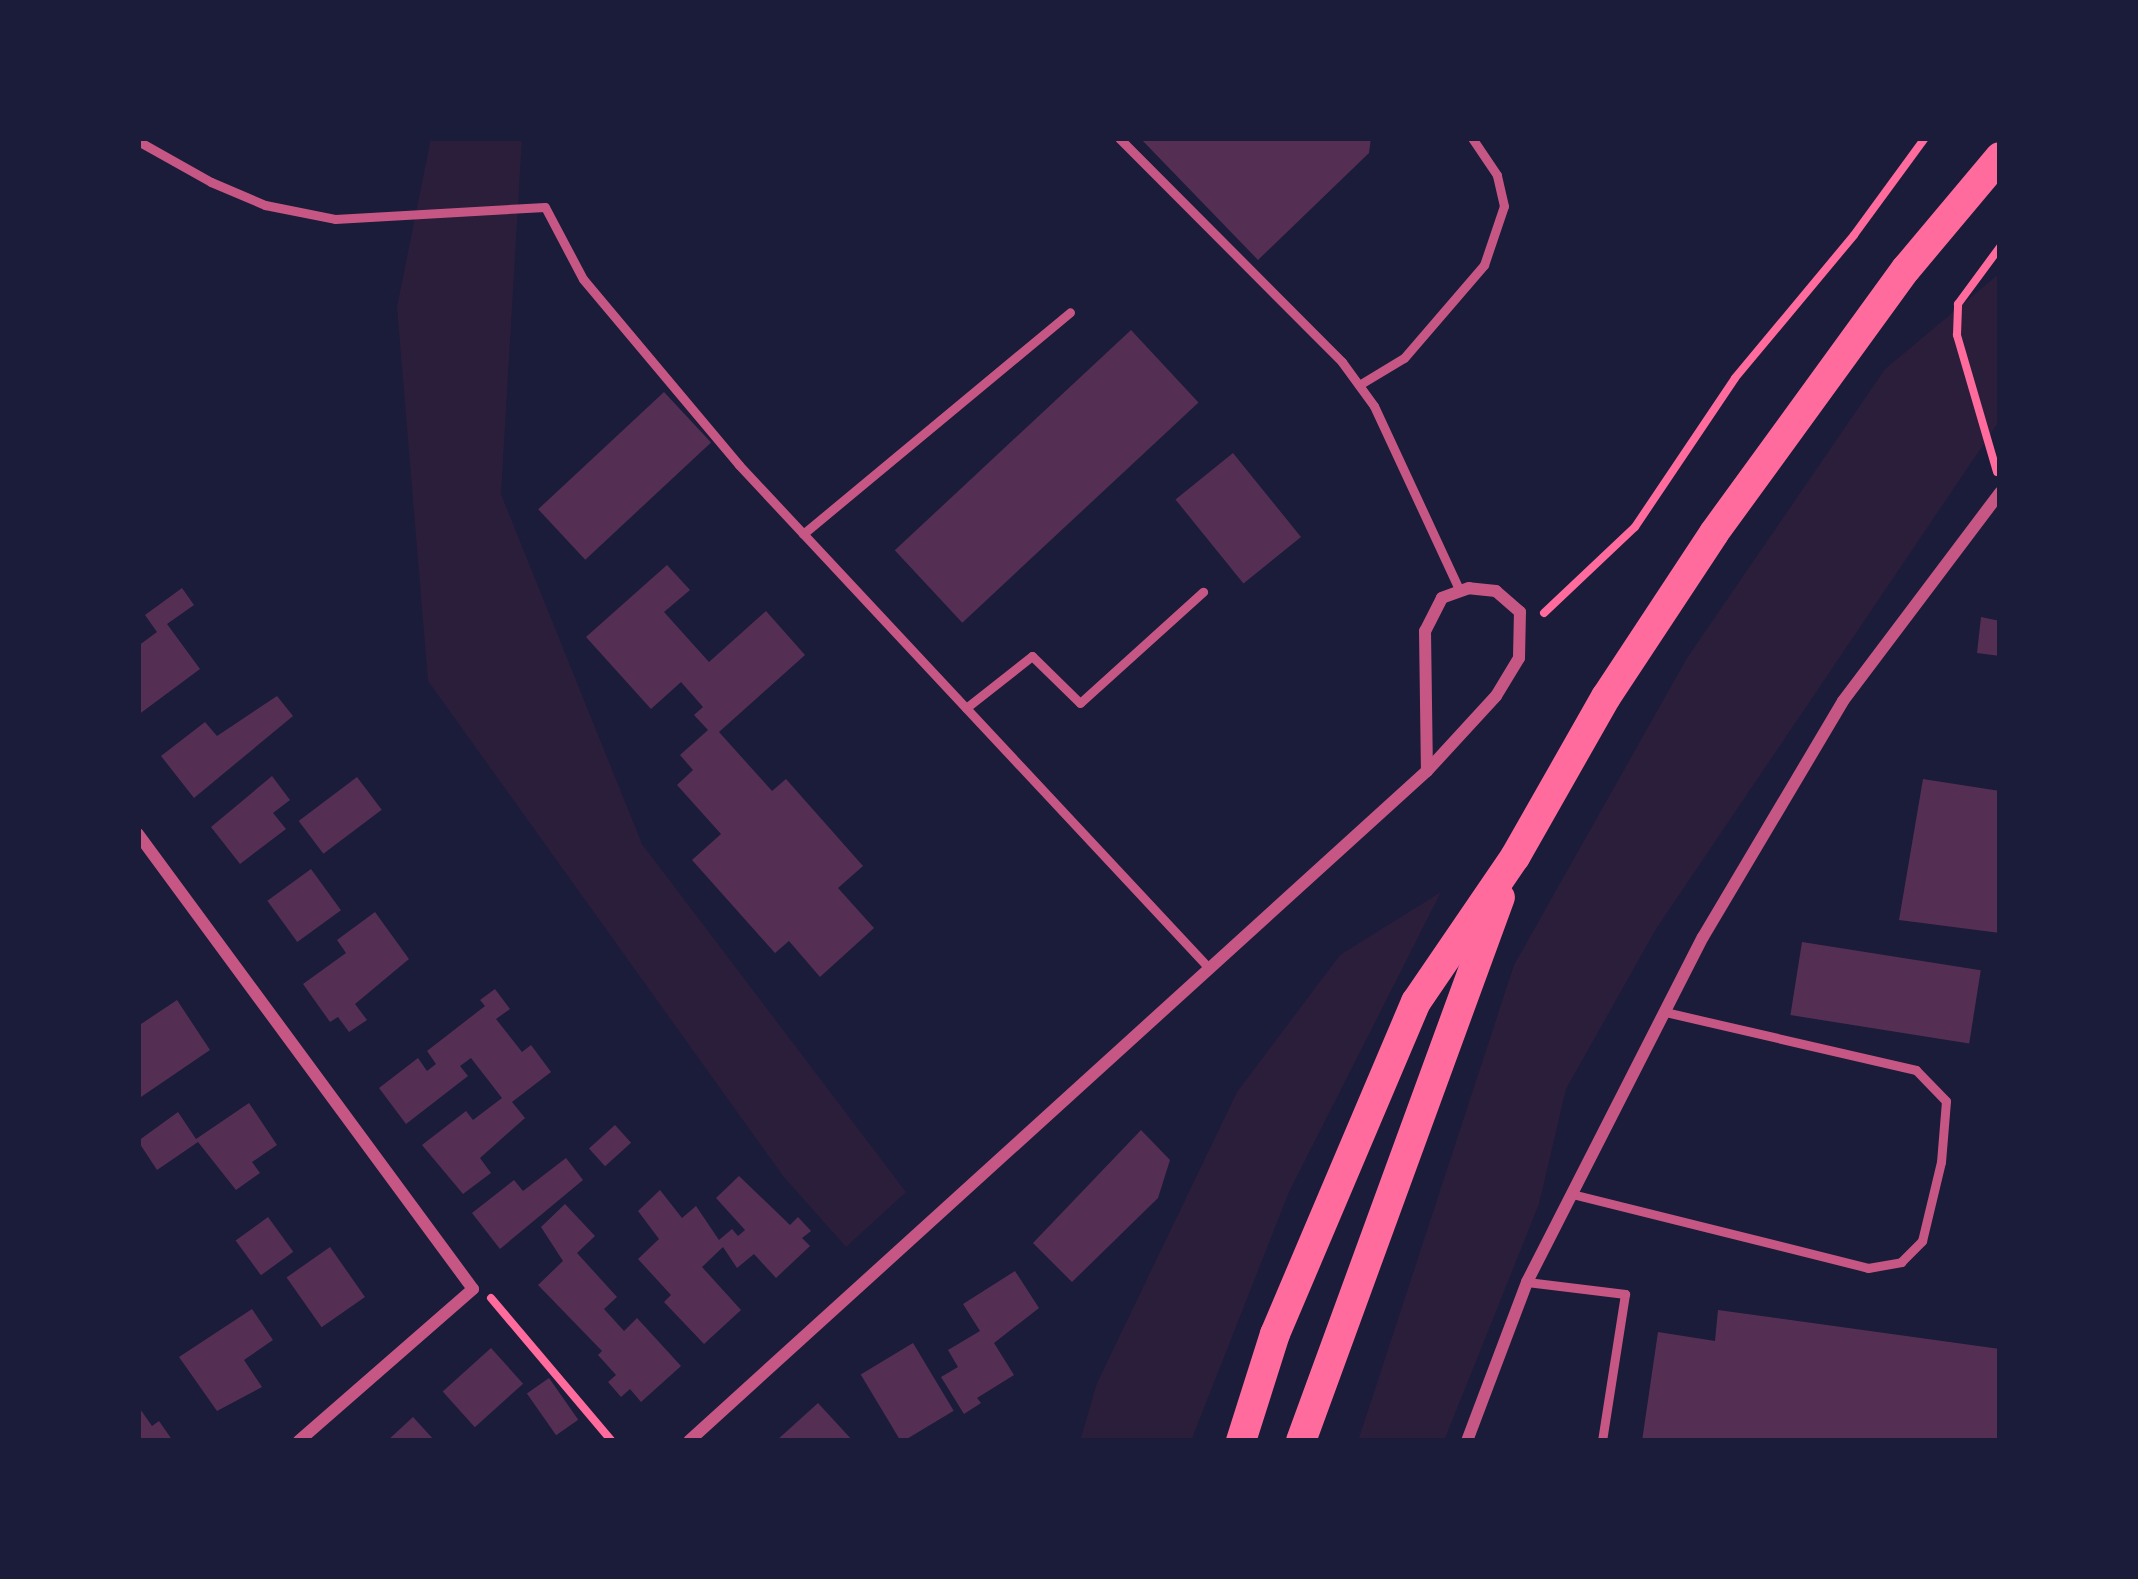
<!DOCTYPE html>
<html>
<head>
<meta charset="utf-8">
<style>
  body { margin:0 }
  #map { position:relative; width:2138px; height:1579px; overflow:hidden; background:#1b1b3a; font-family:"Fira Sans Condensed",sans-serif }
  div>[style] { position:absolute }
  .green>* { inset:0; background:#2a1e3b }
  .building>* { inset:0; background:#542f53; transform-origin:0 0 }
  .path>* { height:8px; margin:-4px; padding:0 4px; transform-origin:4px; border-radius:4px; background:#ff6b9d }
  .service>* { height:9px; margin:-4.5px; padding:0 4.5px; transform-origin:4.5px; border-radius:4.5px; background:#c65784 }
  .minor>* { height:12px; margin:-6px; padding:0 6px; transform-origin:6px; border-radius:6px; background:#c65784 }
  .primary>* { height:30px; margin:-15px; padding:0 15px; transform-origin:15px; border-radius:15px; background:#ff6b9d }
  span { translate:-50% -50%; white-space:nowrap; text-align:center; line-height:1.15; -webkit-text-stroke:12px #1b1b3a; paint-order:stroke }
  .frame { position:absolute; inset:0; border:141px solid #1b1b3a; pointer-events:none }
</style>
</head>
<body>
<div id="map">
  <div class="green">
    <div style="clip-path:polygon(431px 138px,522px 138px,501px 494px,642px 844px,906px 1192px,846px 1247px,783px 1176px,428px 681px,397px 307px)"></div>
    <div style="clip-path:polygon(2000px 273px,2000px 420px,1656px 929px,1566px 1089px,1539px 1204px,1444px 1441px,1358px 1441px,1514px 965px,1687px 658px,1885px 369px)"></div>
    <div style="clip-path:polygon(1441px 892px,1289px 1192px,1191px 1441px,1080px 1441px,1097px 1383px,1237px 1092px,1340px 955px)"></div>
  </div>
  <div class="building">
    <div style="clip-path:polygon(1140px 138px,1371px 138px,1369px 153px,1258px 260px)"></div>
    <div style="left:1131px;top:330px;width:99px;height:323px;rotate:47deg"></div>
    <div style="left:664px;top:392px;width:69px;height:172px;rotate:47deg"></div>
    <div style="left:1233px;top:453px;width:108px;height:74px;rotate:51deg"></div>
    <div style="clip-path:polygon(667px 565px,690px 590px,664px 612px,709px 662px,766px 611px,805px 655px,719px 732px,772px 791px,786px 779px,863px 866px,838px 888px,874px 928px,820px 977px,789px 941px,775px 953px,692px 860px,721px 834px,677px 785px,693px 770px,680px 755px,708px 730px,694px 715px,703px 707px,681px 682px,651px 709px,586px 637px)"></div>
    <div style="clip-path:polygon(182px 588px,194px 605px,167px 624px,200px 669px,138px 715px,138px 646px,157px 632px,145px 615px)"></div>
    <div style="clip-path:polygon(1981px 617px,2000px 621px,2000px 656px,1977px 653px)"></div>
    <div style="clip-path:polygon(277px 696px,293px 716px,194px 798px,161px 756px,205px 722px,217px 736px)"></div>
    <div style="clip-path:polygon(272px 776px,290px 800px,273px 813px,286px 829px,240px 864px,211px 827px)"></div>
    <div style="left:357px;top:777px;width:41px;height:73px;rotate:53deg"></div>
    <div style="clip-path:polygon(1923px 779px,2000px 791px,2000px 933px,1899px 920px)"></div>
    <div style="left:311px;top:869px;width:51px;height:54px;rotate:54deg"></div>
    <div style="clip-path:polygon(375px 912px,409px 959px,355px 1004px,367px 1020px,349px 1032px,338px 1017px,330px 1022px,303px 984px,346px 953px,337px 940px)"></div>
    <div style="left:1802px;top:942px;width:181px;height:74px;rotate:9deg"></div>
    <div style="clip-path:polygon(495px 989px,510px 1009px,496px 1019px,522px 1052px,531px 1045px,551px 1072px,512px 1102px,525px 1118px,480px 1158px,491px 1173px,463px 1194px,422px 1145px,466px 1111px,473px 1120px,502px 1098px,471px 1058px,460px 1066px,468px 1076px,406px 1124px,379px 1088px,418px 1058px,427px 1071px,436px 1064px,427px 1051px,485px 1006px,480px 1000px)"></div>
    <div style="clip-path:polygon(177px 1000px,210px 1050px,138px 1099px,138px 1026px)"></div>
    <div style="clip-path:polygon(249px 1103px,277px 1145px,252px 1162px,260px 1173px,236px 1190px,198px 1142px,157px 1170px,138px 1141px,178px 1112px,196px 1139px)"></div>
    <div style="left:615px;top:1125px;width:24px;height:35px;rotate:48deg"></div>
    <div style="clip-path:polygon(1141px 1130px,1170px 1160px,1158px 1198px,1072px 1282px,1033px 1243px)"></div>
    <div style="clip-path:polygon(566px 1158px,583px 1180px,500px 1249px,472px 1213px,514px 1180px,523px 1191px)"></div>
    <div style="clip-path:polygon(739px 1176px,790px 1225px,798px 1217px,811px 1231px,802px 1238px,810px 1246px,776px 1278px,754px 1254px,737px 1268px,723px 1247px,702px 1267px,741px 1310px,704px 1344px,664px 1302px,671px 1295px,638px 1259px,659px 1239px,638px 1211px,660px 1190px,682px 1218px,696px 1206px,719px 1240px,732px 1229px,738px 1236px,745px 1230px,716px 1198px)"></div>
    <div style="clip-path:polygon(565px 1204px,595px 1236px,577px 1253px,617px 1297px,604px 1309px,624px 1331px,637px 1318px,681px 1366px,641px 1402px,630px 1389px,621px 1397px,608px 1382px,616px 1375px,598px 1355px,602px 1351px,538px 1285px,563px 1261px,541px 1227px)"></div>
    <div style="left:268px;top:1217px;width:43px;height:40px;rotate:54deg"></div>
    <div style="left:330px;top:1247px;width:61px;height:53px;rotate:55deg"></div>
    <div style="clip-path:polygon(1015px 1271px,1039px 1308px,994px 1343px,1014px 1375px,977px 1398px,981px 1403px,964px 1414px,941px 1377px,958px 1367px,948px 1350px,980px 1331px,963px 1304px)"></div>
    <div style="clip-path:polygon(252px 1309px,273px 1340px,244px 1360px,262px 1387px,217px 1411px,179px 1357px)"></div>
    <div style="clip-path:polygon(1718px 1310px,2000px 1349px,2000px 1441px,1642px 1441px,1658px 1332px,1715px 1341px)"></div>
    <div style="left:913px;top:1343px;width:79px;height:61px;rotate:59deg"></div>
    <div style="left:491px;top:1348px;width:48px;height:65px;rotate:48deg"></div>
    <div style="left:549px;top:1378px;width:51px;height:27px;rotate:55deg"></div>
    <div style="clip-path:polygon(818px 1403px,853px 1441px,776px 1441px)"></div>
    <div style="clip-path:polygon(138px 1406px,152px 1426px,159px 1421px,173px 1441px,138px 1441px)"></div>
    <div style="clip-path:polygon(413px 1417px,435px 1441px,387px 1441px)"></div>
  </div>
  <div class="path">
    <div style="left:1997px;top:472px;width:143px;rotate:-106.3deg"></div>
    <div style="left:1957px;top:335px;width:31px;rotate:-88deg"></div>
    <div style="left:1958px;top:304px;width:71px;rotate:-53.6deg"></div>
    <div style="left:1544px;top:613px;width:125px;rotate:-43.4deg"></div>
    <div style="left:1635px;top:527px;width:179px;rotate:-56.1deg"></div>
    <div style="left:1735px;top:378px;width:186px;rotate:-50.2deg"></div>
    <div style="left:1854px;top:235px;width:120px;rotate:-53.8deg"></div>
    <div style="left:491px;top:1298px;width:187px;rotate:49.8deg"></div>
  </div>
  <div class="service">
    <div style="left:1119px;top:138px;width:316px;rotate:45.1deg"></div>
    <div style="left:1342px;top:362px;width:54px;rotate:54deg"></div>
    <div style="left:1374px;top:406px;width:204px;rotate:65.1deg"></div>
    <div style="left:138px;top:141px;width:84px;rotate:29.3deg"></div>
    <div style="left:211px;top:182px;width:59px;rotate:23.1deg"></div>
    <div style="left:265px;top:205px;width:71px;rotate:11.3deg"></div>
    <div style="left:335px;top:219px;width:210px;rotate:-3.3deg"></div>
    <div style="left:545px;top:207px;width:81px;rotate:62.2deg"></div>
    <div style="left:583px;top:279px;width:243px;rotate:50deg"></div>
    <div style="left:739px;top:465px;width:687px;rotate:46.95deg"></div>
    <div style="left:1359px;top:385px;width:52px;rotate:-31deg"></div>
    <div style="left:1404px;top:358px;width:123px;rotate:-49.3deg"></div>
    <div style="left:1484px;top:265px;width:62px;rotate:-71.3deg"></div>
    <div style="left:1504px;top:206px;width:32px;rotate:-103deg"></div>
    <div style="left:1497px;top:175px;width:45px;rotate:-124deg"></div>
    <div style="left:803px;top:534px;width:347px;rotate:-39.7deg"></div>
    <div style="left:966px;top:708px;width:84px;rotate:-38.2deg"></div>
    <div style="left:1032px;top:656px;width:67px;rotate:44.4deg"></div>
    <div style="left:1080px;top:703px;width:166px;rotate:-42.1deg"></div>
    <div style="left:1572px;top:1194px;width:305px;rotate:14deg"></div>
    <div style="left:1868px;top:1268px;width:34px;rotate:-10deg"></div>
    <div style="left:1901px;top:1262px;width:30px;rotate:-45deg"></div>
    <div style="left:1922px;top:1241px;width:81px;rotate:-76.5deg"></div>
    <div style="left:1941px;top:1162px;width:61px;rotate:-85.3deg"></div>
    <div style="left:1946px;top:1101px;width:43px;rotate:-134.1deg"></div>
    <div style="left:1916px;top:1070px;width:259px;rotate:-167deg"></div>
    <div style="left:1527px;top:1282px;width:99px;rotate:7deg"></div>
    <div style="left:1625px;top:1294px;width:149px;rotate:98.9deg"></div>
  </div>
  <div class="minor">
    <div style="left:138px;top:834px;width:565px;rotate:53.64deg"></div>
    <div style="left:473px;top:1289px;width:231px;rotate:138.9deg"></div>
    <div style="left:689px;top:1441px;width:997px;rotate:-42.24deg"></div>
    <div style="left:1427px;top:771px;width:102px;rotate:-47.4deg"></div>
    <div style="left:1496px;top:696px;width:44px;rotate:-58.8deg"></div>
    <div style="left:1519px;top:658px;width:46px;rotate:-88.8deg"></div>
    <div style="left:1520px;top:612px;width:32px;rotate:-139deg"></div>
    <div style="left:1496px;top:591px;width:27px;rotate:-174deg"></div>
    <div style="left:1469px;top:588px;width:29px;rotate:160deg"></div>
    <div style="left:1442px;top:598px;width:37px;rotate:117deg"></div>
    <div style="left:1425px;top:631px;width:140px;rotate:89.2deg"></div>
    <div style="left:1467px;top:1441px;width:170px;rotate:-69.3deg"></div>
    <div style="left:1527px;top:1282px;width:387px;rotate:-63deg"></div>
    <div style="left:1703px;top:937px;width:274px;rotate:-59.3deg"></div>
    <div style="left:1843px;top:701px;width:261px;rotate:-53deg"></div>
  </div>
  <div class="primary">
    <div style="left:1241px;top:1441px;width:112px;rotate:-72.4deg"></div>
    <div style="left:1275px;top:1334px;width:361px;rotate:-67deg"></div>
    <div style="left:1416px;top:1002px;width:176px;rotate:-55.7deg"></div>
    <div style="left:1515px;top:857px;width:184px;rotate:-60.4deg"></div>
    <div style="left:1606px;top:697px;width:196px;rotate:-56.6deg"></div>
    <div style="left:1714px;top:533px;width:326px;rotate:-54deg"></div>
    <div style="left:1906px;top:269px;width:146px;rotate:-50deg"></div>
    <div style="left:1301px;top:1441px;width:579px;rotate:-69.91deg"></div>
  </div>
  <div class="frame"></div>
</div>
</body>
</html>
